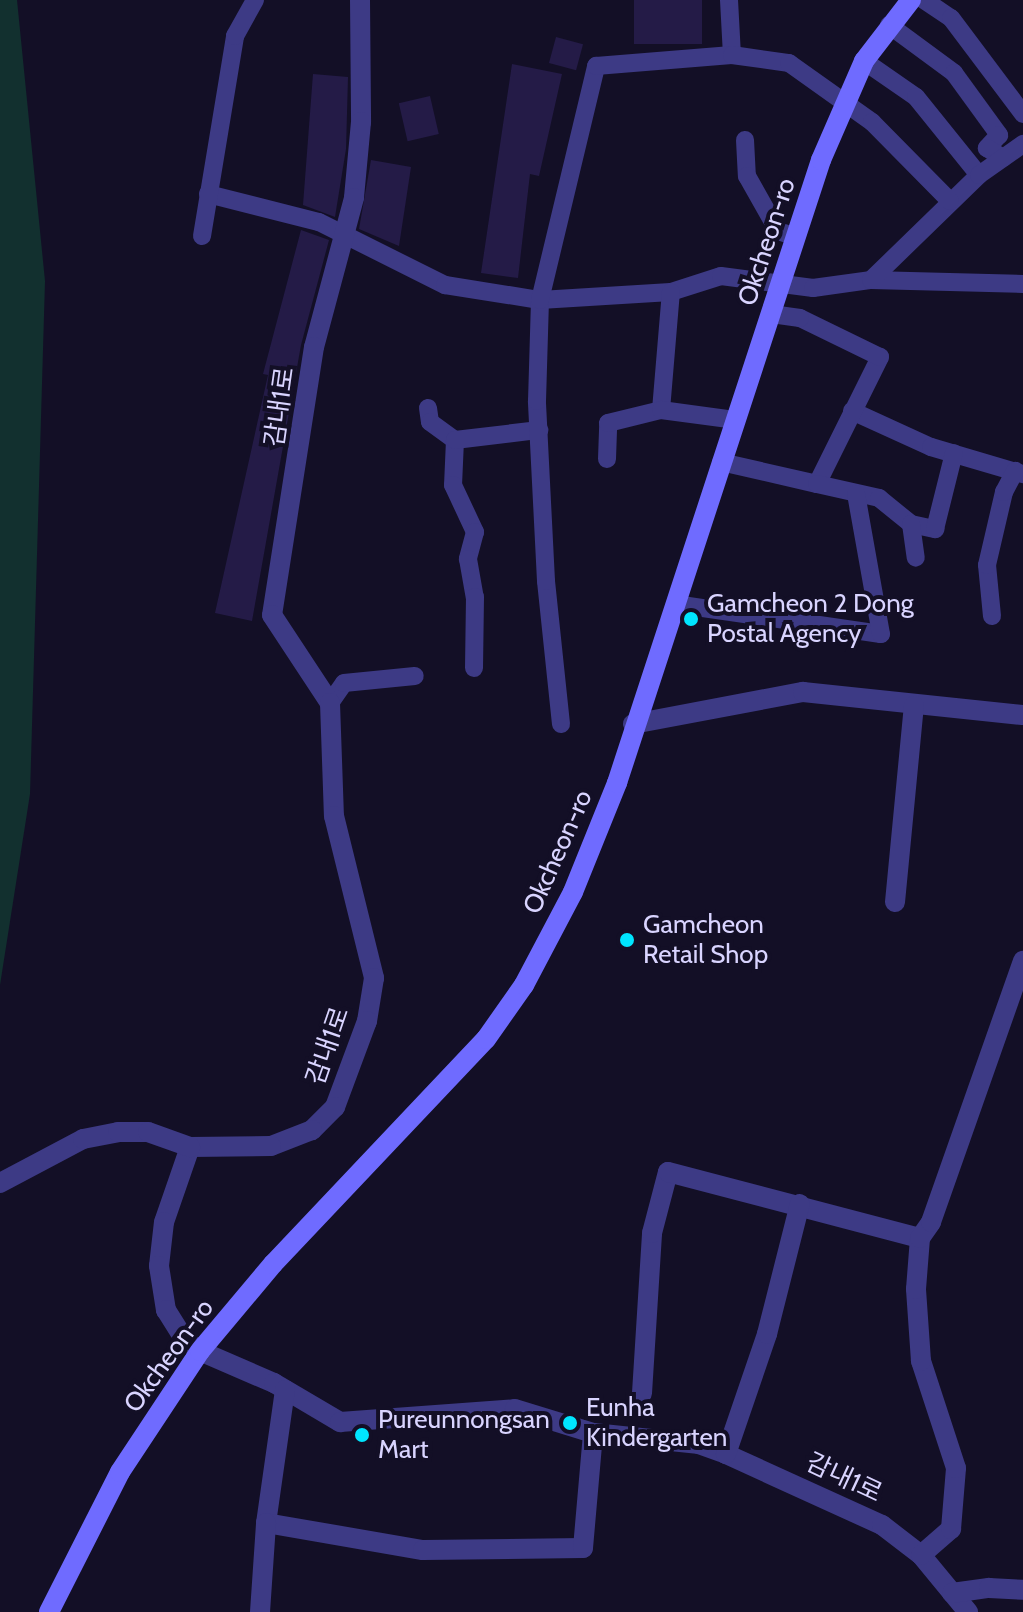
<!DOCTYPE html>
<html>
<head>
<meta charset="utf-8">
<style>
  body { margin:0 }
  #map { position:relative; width:1023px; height:1612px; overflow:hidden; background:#130f26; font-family:Cabin,"Noto Sans KR",sans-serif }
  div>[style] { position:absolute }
  .green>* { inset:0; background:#12302f }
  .building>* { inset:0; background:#241b47; transform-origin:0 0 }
  .lane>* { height:18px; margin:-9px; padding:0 9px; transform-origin:9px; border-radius:9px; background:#3d3a85 }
  .street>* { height:20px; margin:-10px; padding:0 10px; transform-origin:10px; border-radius:10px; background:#3d3a85 }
  .secondary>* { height:20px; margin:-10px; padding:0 10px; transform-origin:10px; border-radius:10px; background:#6f6bff }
  .dots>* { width:22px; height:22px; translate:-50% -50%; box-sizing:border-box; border:4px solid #130f26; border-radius:50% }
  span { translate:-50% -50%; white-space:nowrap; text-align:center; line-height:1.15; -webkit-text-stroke:8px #130f26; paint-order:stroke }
  .street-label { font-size:26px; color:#d9d4ff }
  .poi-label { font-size:26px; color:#d9d4ff }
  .left { translate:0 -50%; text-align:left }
</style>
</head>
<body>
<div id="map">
  <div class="green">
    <div style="clip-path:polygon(0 0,17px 0,45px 281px,30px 794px,0 985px)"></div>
  </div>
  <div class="building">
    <div style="left:634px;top:0;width:68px;height:44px"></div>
    <div style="left:556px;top:37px;width:28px;height:27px;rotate:15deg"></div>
    <div style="clip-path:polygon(512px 64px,562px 74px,539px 176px,530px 174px,518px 278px,481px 273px)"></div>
    <div style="clip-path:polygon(313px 74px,348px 77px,346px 149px,335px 217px,303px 205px)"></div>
    <div style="left:430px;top:96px;width:39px;height:32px;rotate:77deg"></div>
    <div style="clip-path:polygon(371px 160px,411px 167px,399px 246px,359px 229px)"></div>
    <div style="clip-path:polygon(301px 230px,329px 240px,301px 345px,252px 621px,215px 613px,268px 375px,263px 374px)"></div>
  </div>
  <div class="lane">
    <div style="left:729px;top:0;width:55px;rotate:86.9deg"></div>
    <div style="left:924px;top:0;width:32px;rotate:34deg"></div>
    <div style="left:951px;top:18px;width:120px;rotate:53.1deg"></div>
    <div style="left:889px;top:25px;width:81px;rotate:36.4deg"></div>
    <div style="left:954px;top:73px;width:77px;rotate:54deg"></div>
    <div style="left:999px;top:135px;width:18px;rotate:133deg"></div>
    <div style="left:987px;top:148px;width:19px;rotate:32deg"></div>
    <div style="left:864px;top:61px;width:63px;rotate:34.7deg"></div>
    <div style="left:916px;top:97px;width:100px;rotate:51.1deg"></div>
    <div style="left:745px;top:140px;width:36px;rotate:87deg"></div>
    <div style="left:747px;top:176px;width:63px;rotate:60.6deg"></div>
    <div style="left:778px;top:231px;width:19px;rotate:18deg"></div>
    <div style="left:208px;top:194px;width:114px;rotate:14.2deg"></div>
    <div style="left:319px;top:222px;width:141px;rotate:26.6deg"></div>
    <div style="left:445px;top:285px;width:96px;rotate:9deg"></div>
    <div style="left:540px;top:300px;width:131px;rotate:-3.5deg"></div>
    <div style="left:671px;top:292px;width:52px;rotate:-17.7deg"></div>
    <div style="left:721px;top:276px;width:93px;rotate:7.4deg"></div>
    <div style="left:813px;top:288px;width:59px;rotate:-7.9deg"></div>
    <div style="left:871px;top:280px;width:152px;rotate:1.5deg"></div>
    <div style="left:202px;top:236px;width:203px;rotate:-80.6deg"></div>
    <div style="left:235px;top:36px;width:41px;rotate:-60.9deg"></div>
    <div style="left:871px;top:280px;width:151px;rotate:-44.2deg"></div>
    <div style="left:979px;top:175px;width:54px;rotate:-35.2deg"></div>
    <div style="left:428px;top:408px;width:14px;rotate:82deg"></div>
    <div style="left:430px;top:422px;width:31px;rotate:36deg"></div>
    <div style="left:455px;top:440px;width:45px;rotate:92.5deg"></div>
    <div style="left:453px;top:485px;width:52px;rotate:64.9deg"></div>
    <div style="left:475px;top:532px;width:28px;rotate:105deg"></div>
    <div style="left:468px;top:559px;width:39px;rotate:80deg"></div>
    <div style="left:475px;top:597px;width:71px;rotate:90.8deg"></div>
    <div style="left:661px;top:410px;width:118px;rotate:-85.2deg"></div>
    <div style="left:852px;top:411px;width:87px;rotate:24.5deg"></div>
    <div style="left:931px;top:447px;width:96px;rotate:16.4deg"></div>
    <div style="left:455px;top:440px;width:85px;rotate:-6.8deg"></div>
    <div style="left:607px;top:459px;width:36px;rotate:-88deg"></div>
    <div style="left:608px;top:423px;width:55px;rotate:-13.8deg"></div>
    <div style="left:661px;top:410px;width:76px;rotate:7.6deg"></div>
    <div style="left:721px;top:462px;width:98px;rotate:12.9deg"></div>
    <div style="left:817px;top:484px;width:142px;rotate:-63.6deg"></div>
    <div style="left:880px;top:357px;width:89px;rotate:-154deg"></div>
    <div style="left:800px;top:318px;width:29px;rotate:-172deg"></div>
    <div style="left:817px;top:484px;width:64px;rotate:12.7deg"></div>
    <div style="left:879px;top:498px;width:41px;rotate:39.1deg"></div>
    <div style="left:911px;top:524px;width:25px;rotate:12deg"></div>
    <div style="left:935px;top:529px;width:78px;rotate:-76deg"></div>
    <div style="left:911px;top:524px;width:34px;rotate:82deg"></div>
    <div style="left:675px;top:604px;width:208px;rotate:8.3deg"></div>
    <div style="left:881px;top:634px;width:142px;rotate:-100.1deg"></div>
    <div style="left:992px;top:616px;width:51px;rotate:-95.6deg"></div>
    <div style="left:987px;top:565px;width:75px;rotate:-76.9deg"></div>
    <div style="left:1004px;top:492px;width:24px;rotate:-62deg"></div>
    <div style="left:330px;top:703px;width:24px;rotate:-55deg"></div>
    <div style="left:344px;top:683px;width:71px;rotate:-5.6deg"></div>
    <div style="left:561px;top:724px;width:144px;rotate:-96deg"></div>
    <div style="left:546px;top:581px;width:180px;rotate:-92.9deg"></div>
    <div style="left:537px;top:401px;width:101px;rotate:-88.3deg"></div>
    <div style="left:540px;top:300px;width:241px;rotate:-76.5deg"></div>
    <div style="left:596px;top:66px;width:136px;rotate:-4.6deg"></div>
    <div style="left:732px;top:55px;width:58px;rotate:8deg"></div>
    <div style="left:789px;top:63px;width:102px;rotate:35.4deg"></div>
    <div style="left:872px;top:122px;width:111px;rotate:45.4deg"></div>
  </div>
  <div class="street">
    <div style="left:360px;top:0;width:122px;rotate:89.5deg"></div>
    <div style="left:361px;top:122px;width:76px;rotate:95.3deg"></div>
    <div style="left:354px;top:198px;width:154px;rotate:105deg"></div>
    <div style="left:314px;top:347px;width:271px;rotate:98.9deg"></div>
    <div style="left:272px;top:615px;width:105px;rotate:56.6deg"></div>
    <div style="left:330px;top:703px;width:113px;rotate:88deg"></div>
    <div style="left:334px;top:816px;width:167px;rotate:76.1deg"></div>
    <div style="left:374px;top:978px;width:44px;rotate:99.2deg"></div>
    <div style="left:367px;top:1021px;width:92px;rotate:110.4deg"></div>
    <div style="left:335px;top:1107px;width:33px;rotate:135deg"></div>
    <div style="left:312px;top:1130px;width:44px;rotate:158.7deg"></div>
    <div style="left:271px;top:1146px;width:81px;rotate:179.3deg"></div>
    <div style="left:190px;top:1147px;width:79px;rotate:109.1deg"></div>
    <div style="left:164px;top:1222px;width:44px;rotate:96.5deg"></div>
    <div style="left:159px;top:1266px;width:45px;rotate:81deg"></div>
    <div style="left:166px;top:1310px;width:36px;rotate:58deg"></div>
    <div style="left:185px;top:1340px;width:19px;rotate:36deg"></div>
    <div style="left:200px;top:1351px;width:81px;rotate:23.4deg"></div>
    <div style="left:274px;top:1383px;width:77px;rotate:30.6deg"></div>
    <div style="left:340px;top:1422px;width:175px;rotate:-4.2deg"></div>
    <div style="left:515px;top:1409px;width:82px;rotate:17.1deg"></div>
    <div style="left:593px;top:1433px;width:107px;rotate:5.9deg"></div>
    <div style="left:699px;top:1444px;width:29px;rotate:20deg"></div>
    <div style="left:726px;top:1454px;width:171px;rotate:24.5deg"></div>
    <div style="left:882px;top:1525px;width:49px;rotate:37.6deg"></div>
    <div style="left:921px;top:1555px;width:74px;rotate:50.5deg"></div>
    <div style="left:633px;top:724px;width:173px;rotate:-10.7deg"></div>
    <div style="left:803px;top:692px;width:221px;rotate:6deg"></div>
    <div style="left:895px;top:902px;width:197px;rotate:-84.5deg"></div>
    <div style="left:0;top:1183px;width:94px;rotate:-27.9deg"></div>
    <div style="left:83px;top:1139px;width:36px;rotate:-11deg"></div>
    <div style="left:118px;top:1132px;width:30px"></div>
    <div style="left:148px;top:1132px;width:45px;rotate:19.7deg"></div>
    <div style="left:285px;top:1390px;width:134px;rotate:98.1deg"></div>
    <div style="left:266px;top:1523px;width:159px;rotate:9.8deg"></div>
    <div style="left:423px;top:1550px;width:160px;rotate:-0.7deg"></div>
    <div style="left:583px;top:1548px;width:115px;rotate:-85deg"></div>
    <div style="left:642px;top:1393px;width:160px;rotate:-86.4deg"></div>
    <div style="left:652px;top:1233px;width:63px;rotate:-75.3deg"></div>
    <div style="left:668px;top:1172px;width:260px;rotate:14.7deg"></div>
    <div style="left:726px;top:1454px;width:127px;rotate:-71.1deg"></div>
    <div style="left:767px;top:1334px;width:134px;rotate:-75.8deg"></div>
    <div style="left:921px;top:1555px;width:40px;rotate:-41deg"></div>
    <div style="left:951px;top:1529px;width:61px;rotate:-85.3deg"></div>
    <div style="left:956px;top:1468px;width:113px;rotate:-108.1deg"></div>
    <div style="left:921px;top:1361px;width:72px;rotate:-94deg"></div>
    <div style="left:916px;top:1289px;width:51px;rotate:-85.5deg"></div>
    <div style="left:920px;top:1238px;width:19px;rotate:-55deg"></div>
    <div style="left:931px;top:1222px;width:277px;rotate:-70.6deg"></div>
    <div style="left:952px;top:1593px;width:37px;rotate:-8deg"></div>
    <div style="left:989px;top:1588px;width:34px;rotate:3deg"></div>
    <div style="left:260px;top:1612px;width:89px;rotate:-86.1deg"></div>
  </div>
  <div class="secondary">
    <div style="left:49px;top:1612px;width:157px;rotate:-63.1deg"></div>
    <div style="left:120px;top:1472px;width:145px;rotate:-56.5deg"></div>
    <div style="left:200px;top:1351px;width:114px;rotate:-50deg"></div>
    <div style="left:273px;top:1264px;width:310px;rotate:-46.6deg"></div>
    <div style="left:486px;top:1039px;width:66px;rotate:-54.9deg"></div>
    <div style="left:524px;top:985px;width:105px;rotate:-62.2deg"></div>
    <div style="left:573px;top:892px;width:118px;rotate:-68deg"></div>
    <div style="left:617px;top:783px;width:656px;rotate:-71.87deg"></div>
    <div style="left:821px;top:160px;width:108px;rotate:-66.5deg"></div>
    <div style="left:864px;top:61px;width:77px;rotate:-52.4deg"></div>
  </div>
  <div class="dots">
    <div style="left:691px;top:619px;background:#00e5ff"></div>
    <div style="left:627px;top:940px;background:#00e5ff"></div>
    <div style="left:570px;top:1423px;background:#00e5ff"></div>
    <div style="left:362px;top:1435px;background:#00e5ff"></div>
  </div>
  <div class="street-label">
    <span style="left:767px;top:242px;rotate:-72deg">Okcheon-ro</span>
    <span style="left:280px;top:407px;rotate:-82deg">감내1로</span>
    <span style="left:558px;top:852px;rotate:-66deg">Okcheon-ro</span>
    <span style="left:328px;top:1046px;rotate:-71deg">감내1로</span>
    <span style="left:169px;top:1356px;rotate:-54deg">Okcheon-ro</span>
    <span style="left:844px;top:1478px;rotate:25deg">감내1로</span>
  </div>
  <div class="poi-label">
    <span class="left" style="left:707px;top:619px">Gamcheon 2 Dong<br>Postal Agency</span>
    <span class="left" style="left:643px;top:940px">Gamcheon<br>Retail Shop</span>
    <span class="left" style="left:586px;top:1423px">Eunha<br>Kindergarten</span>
    <span class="left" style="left:378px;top:1435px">Pureunnongsan<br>Mart</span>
  </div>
</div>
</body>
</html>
